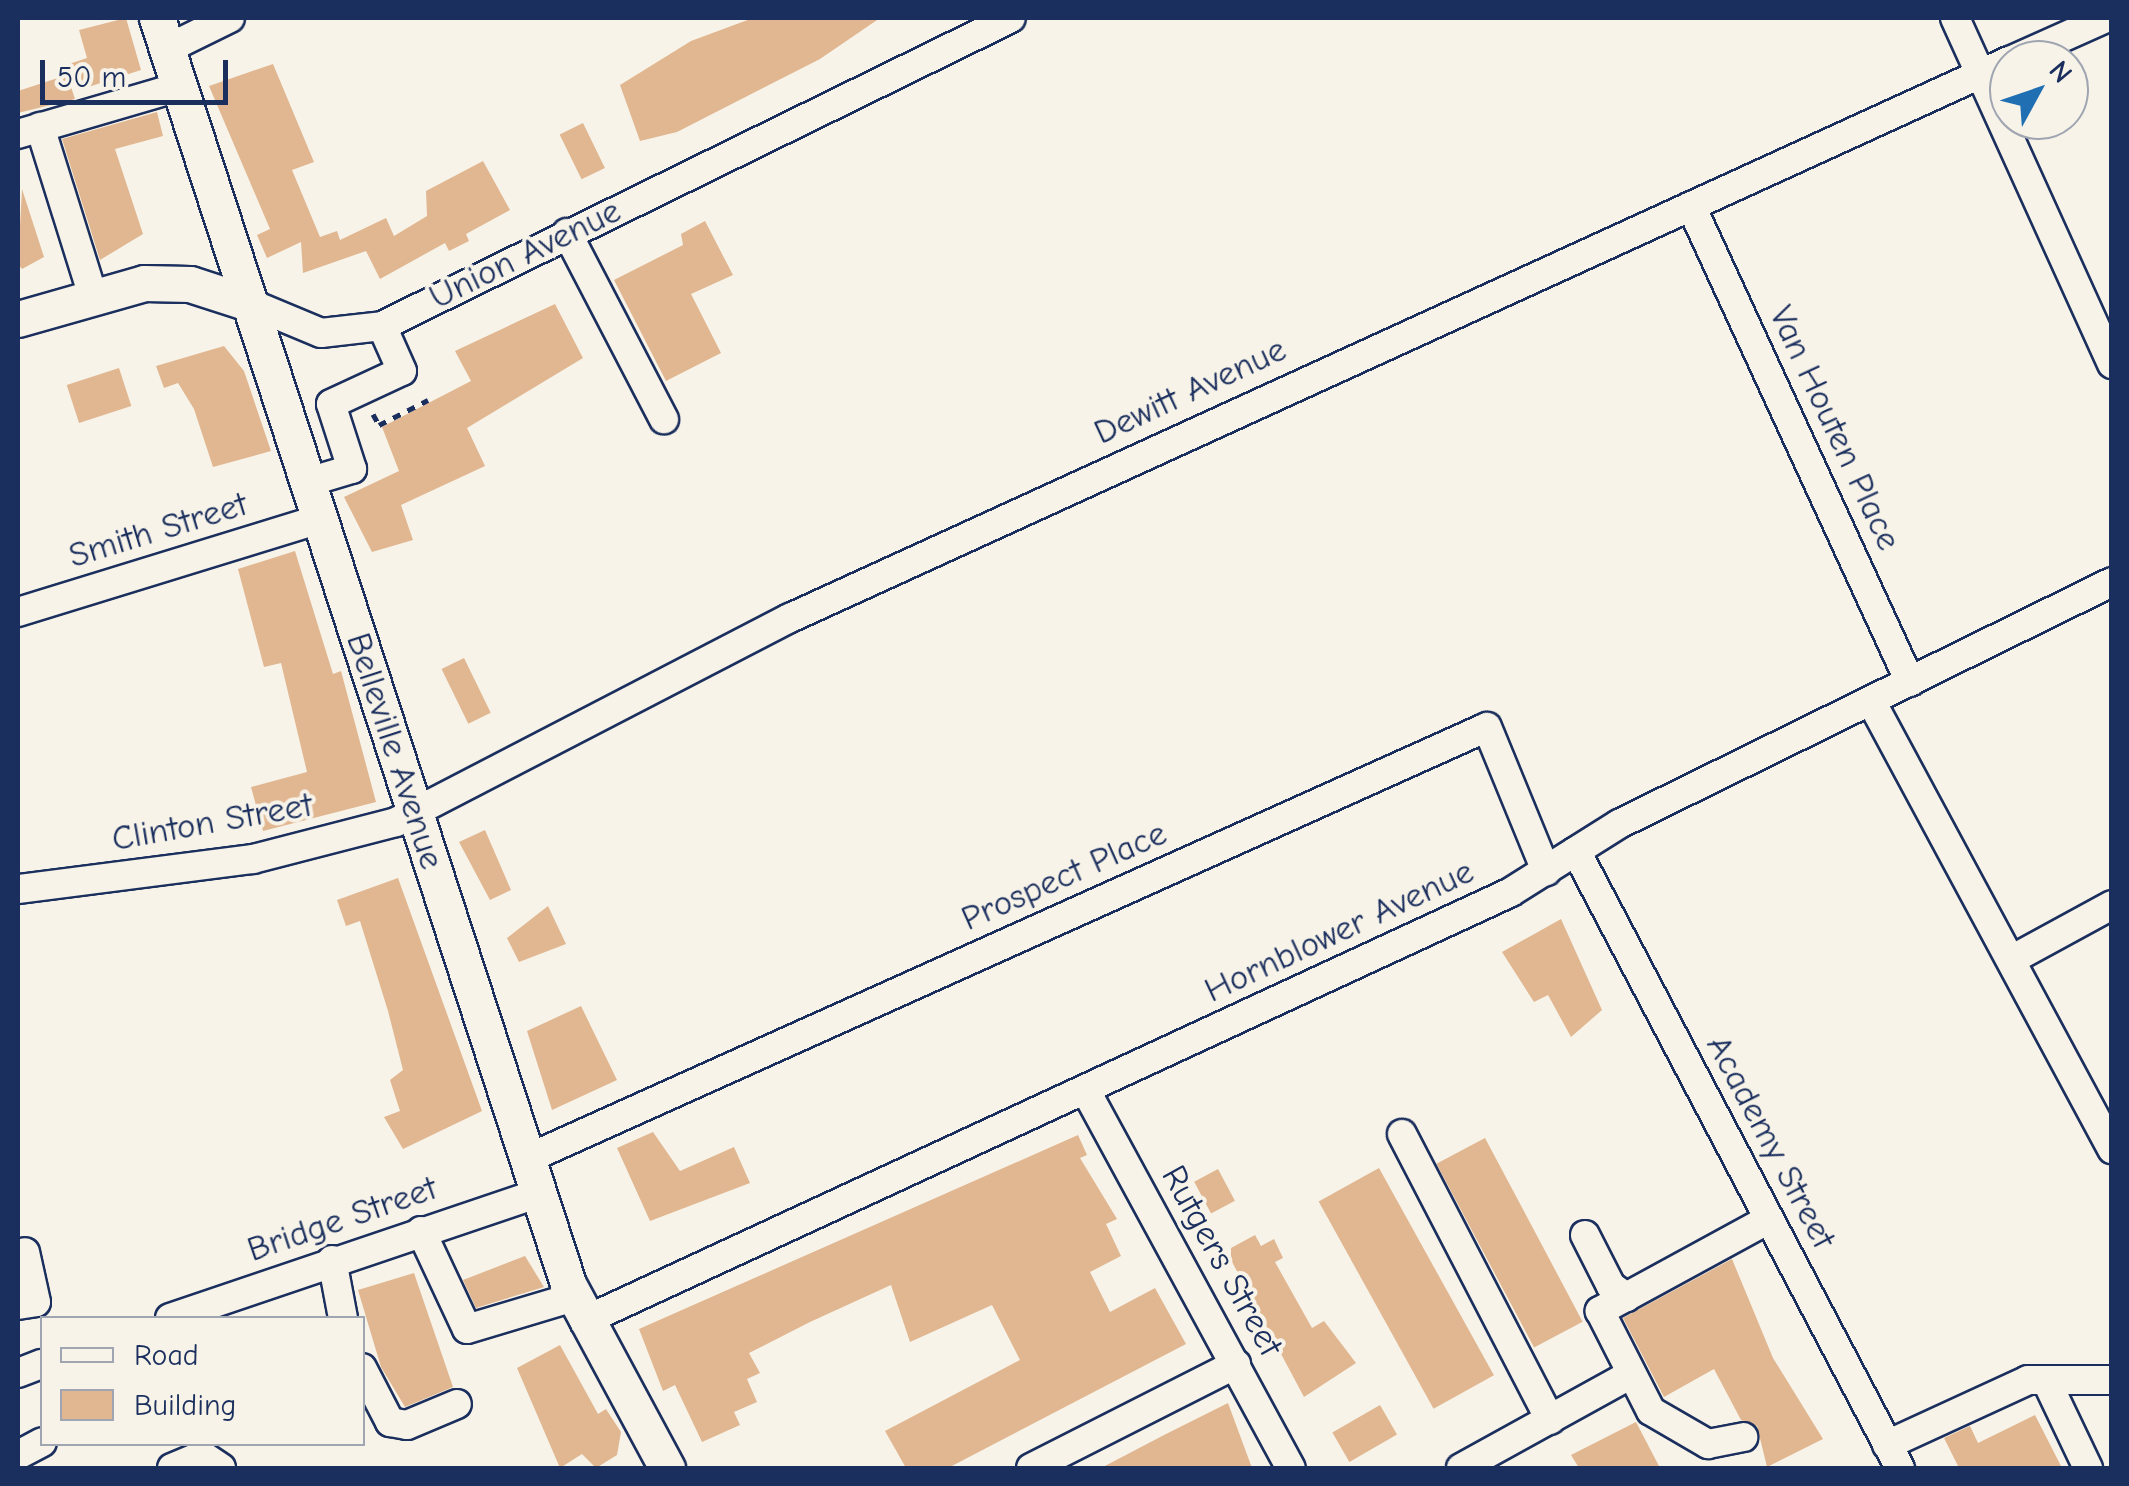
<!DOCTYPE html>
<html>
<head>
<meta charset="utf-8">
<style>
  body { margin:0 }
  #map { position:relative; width:2129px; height:1486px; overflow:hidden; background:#f7f3e8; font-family:"Comic Neue",sans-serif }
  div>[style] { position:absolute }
  .building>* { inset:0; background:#e1b791; transform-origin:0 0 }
  .path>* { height:5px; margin-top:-2.5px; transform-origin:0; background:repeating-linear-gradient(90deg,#1b2f5e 0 8px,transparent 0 16px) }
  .roads { filter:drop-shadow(2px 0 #1b2f5e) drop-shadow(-2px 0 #1b2f5e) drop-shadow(0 2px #1b2f5e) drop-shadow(0 -2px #1b2f5e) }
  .minor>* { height:28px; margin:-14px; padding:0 14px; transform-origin:14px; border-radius:14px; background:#f7f3e8 }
  .major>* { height:35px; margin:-17.5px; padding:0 17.5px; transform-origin:17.5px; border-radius:17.5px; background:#f7f3e8 }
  span { translate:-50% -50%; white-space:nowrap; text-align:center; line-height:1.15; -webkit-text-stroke:8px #f7f3e8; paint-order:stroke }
  .street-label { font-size:35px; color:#1b2f5e }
  .frame { position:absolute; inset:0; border:20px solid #1b2f5e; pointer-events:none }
  .legend { position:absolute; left:40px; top:1316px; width:325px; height:130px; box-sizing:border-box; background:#f7f3e8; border:2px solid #9fa5b1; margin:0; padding:12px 18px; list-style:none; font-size:30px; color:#1b2f5e }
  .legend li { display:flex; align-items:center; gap:20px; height:50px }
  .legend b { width:50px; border:2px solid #9fa5b1 }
  .north { position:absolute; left:1989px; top:40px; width:100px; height:100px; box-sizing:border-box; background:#f7f3e8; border:2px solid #9fa5b1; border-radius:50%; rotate:50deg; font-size:28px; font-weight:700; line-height:40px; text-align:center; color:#1b2f5e }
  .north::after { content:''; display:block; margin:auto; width:35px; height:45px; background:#1f6fb2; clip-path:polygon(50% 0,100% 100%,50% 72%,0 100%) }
  .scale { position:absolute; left:40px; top:60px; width:188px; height:45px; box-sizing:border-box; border:5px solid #1b2f5e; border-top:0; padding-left:12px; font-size:30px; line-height:35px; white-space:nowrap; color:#1b2f5e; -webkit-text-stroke:8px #f7f3e8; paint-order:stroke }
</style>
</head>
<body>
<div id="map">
  <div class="building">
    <div style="clip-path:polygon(126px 18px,141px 70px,79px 90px,69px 64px,87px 58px,79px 30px)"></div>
    <div style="clip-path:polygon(753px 18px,880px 18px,820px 59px,677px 132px,640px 141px,620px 85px,691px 41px)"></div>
    <div style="clip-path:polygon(273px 64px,314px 162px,292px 170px,320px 237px,337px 231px,340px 240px,386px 218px,394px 236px,427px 216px,426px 191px,483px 161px,510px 210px,466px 234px,469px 241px,449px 251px,445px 243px,380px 279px,366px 251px,303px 273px,301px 242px,267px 258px,257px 235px,270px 229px,209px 86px)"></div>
    <div style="clip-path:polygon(67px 75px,75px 99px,18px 113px,18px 91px)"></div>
    <div style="clip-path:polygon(157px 112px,163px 136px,115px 149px,143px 234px,100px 260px,62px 139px)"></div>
    <div style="left:583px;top:123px;width:50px;height:26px;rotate:64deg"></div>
    <div style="clip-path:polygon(22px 189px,44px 257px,22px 269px,18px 264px)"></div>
    <div style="clip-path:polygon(705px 221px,733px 275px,691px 294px,721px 353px,666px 381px,614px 280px,683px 245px,681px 234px)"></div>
    <div style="clip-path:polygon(555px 304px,583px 358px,467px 428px,485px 466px,401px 505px,413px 540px,372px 552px,344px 497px,399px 471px,382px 427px,471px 381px,455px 351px)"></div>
    <div style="clip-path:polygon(224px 346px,244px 371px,271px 451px,213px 467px,194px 409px,178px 383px,164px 388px,156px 366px)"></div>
    <div style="left:119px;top:368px;width:40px;height:55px;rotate:72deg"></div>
    <div style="clip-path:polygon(295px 551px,333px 674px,341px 671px,376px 802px,263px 831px,251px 787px,307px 772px,281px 663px,264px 667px,238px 569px)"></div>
    <div style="left:464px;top:658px;width:61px;height:25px;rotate:64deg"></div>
    <div style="clip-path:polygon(485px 830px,511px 890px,490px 900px,459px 842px)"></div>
    <div style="clip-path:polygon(398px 878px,482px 1111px,403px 1149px,384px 1117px,400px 1111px,390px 1080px,403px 1070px,388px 1011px,360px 921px,346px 926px,337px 900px)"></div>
    <div style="clip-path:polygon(548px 906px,566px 944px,519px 962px,507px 938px)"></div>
    <div style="clip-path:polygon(1561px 919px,1602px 1010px,1571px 1037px,1548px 995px,1534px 1002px,1502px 952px)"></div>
    <div style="clip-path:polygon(581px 1006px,617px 1080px,552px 1110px,527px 1031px)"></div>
    <div style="clip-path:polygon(653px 1132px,680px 1171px,734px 1147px,750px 1183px,650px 1221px,617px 1148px)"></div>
    <div style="clip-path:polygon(1078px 1135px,1087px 1155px,1080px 1158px,1117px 1219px,1106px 1224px,1121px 1256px,1090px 1272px,1110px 1312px,1155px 1288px,1186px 1344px,948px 1468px,906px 1468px,885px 1431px,1020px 1360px,992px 1305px,910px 1342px,891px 1285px,810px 1322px,749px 1353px,760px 1373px,747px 1379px,757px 1402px,734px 1412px,740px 1425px,702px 1442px,675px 1385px,663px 1391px,639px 1329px)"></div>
    <div style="left:1485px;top:1138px;width:208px;height:55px;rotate:62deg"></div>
    <div style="left:1379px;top:1168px;width:237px;height:69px;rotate:61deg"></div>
    <div style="left:1218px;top:1169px;width:36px;height:27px;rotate:62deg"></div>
    <div style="clip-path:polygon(1255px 1235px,1261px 1246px,1274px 1239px,1283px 1258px,1275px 1262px,1312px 1328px,1324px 1321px,1356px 1363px,1304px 1397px,1231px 1260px,1231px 1248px)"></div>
    <div style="clip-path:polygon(525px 1256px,544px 1287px,476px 1308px,463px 1280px)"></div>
    <div style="clip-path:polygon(1732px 1259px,1773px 1358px,1823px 1439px,1767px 1467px,1757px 1426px,1741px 1420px,1714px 1369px,1664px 1397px,1623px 1318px)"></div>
    <div style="clip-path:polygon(414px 1273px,453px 1387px,405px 1407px,381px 1367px,358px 1290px)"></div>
    <div style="clip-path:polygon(560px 1345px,598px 1414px,606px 1409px,621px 1432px,617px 1455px,596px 1468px,582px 1454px,560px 1468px,517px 1368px)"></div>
    <div style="clip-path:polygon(1228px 1403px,1252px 1468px,1101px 1468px,1166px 1434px)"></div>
    <div style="left:1380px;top:1405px;width:34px;height:55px;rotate:60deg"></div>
    <div style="clip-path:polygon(2035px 1415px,2062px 1468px,1959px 1468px,1944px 1438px,1970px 1426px,1978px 1443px)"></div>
    <div style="clip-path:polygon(1636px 1422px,1660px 1468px,1579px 1468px,1571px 1455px)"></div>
  </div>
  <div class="path">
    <div style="left:373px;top:414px;width:13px;rotate:61deg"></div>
    <div style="left:379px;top:425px;width:55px;rotate:-27deg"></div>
  </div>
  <div class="roads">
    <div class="minor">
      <div style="left:1955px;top:18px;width:380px;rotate:65.6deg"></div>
      <div style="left:167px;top:49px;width:70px;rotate:-26.2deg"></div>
      <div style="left:2012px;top:60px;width:103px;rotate:-24.1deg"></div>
      <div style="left:40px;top:127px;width:177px;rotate:72.6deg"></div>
      <div style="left:18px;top:134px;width:168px;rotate:-16.3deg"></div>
      <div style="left:1691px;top:206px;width:524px;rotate:65.29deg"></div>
      <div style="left:567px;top:233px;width:210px;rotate:62.5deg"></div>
      <div style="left:249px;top:303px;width:78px;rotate:22.6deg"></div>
      <div style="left:321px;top:333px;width:61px;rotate:-6.5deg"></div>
      <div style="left:382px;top:326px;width:700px;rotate:-26.09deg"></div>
      <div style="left:308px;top:482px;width:46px;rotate:-16.5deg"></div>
      <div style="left:352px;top:469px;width:68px;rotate:-107.9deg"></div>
      <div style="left:331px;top:404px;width:78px;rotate:-24.9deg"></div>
      <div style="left:402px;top:371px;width:49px;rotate:-114deg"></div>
      <div style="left:18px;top:612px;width:316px;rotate:-17.1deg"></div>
      <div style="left:1871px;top:701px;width:509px;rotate:61.72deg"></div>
      <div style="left:1576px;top:851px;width:697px;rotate:62.3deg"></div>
      <div style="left:18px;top:889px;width:237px;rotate:-7.3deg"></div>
      <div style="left:253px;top:859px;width:148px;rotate:-14.5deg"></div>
      <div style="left:396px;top:822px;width:444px;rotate:-27.4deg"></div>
      <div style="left:790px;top:618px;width:1340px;rotate:-24.56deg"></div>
      <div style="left:2011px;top:960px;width:115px;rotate:-28.6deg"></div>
      <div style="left:1086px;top:1091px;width:429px;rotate:61.5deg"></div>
      <div style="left:1402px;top:1134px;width:322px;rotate:62.6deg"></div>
      <div style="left:529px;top:1158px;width:1050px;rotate:-24.22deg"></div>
      <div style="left:1487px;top:727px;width:156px;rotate:67.7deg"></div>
      <div style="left:421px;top:1231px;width:108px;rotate:64.9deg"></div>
      <div style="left:467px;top:1329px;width:112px;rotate:-16.7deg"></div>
      <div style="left:1585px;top:1235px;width:57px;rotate:63deg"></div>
      <div style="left:1611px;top:1286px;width:19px;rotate:36deg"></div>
      <div style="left:1626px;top:1297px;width:163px;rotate:-28.6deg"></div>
      <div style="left:332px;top:1260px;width:59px;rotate:79.3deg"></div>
      <div style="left:1626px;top:1297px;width:30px;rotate:152deg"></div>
      <div style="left:1600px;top:1311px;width:112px;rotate:63deg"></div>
      <div style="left:1651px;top:1411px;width:66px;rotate:30.1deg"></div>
      <div style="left:1708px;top:1444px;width:36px;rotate:-11deg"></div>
      <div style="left:18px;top:1305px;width:18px;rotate:-9deg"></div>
      <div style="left:36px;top:1302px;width:51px;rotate:-102.4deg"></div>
      <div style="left:170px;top:1318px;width:390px;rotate:-18.7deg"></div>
      <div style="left:584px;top:1321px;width:1021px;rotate:-24.83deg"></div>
      <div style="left:1511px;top:892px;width:128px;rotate:-32.2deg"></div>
      <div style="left:1619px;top:824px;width:549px;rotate:-26.15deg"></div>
      <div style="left:362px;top:1368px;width:61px;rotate:62.6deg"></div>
      <div style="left:390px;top:1422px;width:17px;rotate:10deg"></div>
      <div style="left:407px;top:1425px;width:54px;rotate:-22.8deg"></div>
      <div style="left:18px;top:1373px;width:26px;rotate:-21deg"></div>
      <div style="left:2046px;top:1380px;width:98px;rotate:64.5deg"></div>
      <div style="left:1887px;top:1445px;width:155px;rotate:-24.7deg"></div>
      <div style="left:2028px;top:1380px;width:84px"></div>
      <div style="left:18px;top:1455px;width:27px;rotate:-28deg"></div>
      <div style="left:172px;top:1468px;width:33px;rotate:-23deg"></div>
      <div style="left:202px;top:1455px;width:23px;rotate:34deg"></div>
      <div style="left:1031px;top:1468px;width:230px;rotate:-26.9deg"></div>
      <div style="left:1461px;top:1468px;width:194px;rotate:-28.9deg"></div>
    </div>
    <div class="major">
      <div style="left:157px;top:18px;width:1331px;rotate:72.01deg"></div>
      <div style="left:568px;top:1284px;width:209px;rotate:61.7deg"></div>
      <div style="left:18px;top:319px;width:131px;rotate:-15.9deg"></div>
      <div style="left:144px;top:283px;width:46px;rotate:1.2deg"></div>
      <div style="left:190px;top:284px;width:62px;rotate:17.9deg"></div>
    </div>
  </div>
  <div class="street-label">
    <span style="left:525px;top:254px;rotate:-26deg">Union Avenue</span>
    <span style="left:1190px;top:391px;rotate:-25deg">Dewitt Avenue</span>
    <span style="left:1835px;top:428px;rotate:65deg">Van Houten Place</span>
    <span style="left:158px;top:530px;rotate:-17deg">Smith Street</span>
    <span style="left:395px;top:751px;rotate:72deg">Belleville Avenue</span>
    <span style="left:212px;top:822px;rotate:-10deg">Clinton Street</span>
    <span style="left:1064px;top:876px;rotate:-24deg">Prospect Place</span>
    <span style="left:1339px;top:931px;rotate:-25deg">Hornblower Avenue</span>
    <span style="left:1771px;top:1142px;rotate:62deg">Academy Street</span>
    <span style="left:342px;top:1219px;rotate:-19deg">Bridge Street</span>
    <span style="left:1222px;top:1261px;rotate:61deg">Rutgers Street</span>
  </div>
  <div class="frame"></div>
  <ul class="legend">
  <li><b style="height:12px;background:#f7f3e8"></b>Road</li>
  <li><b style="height:28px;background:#e1b791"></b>Building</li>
  </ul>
  <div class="north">N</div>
  <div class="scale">50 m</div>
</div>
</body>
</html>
